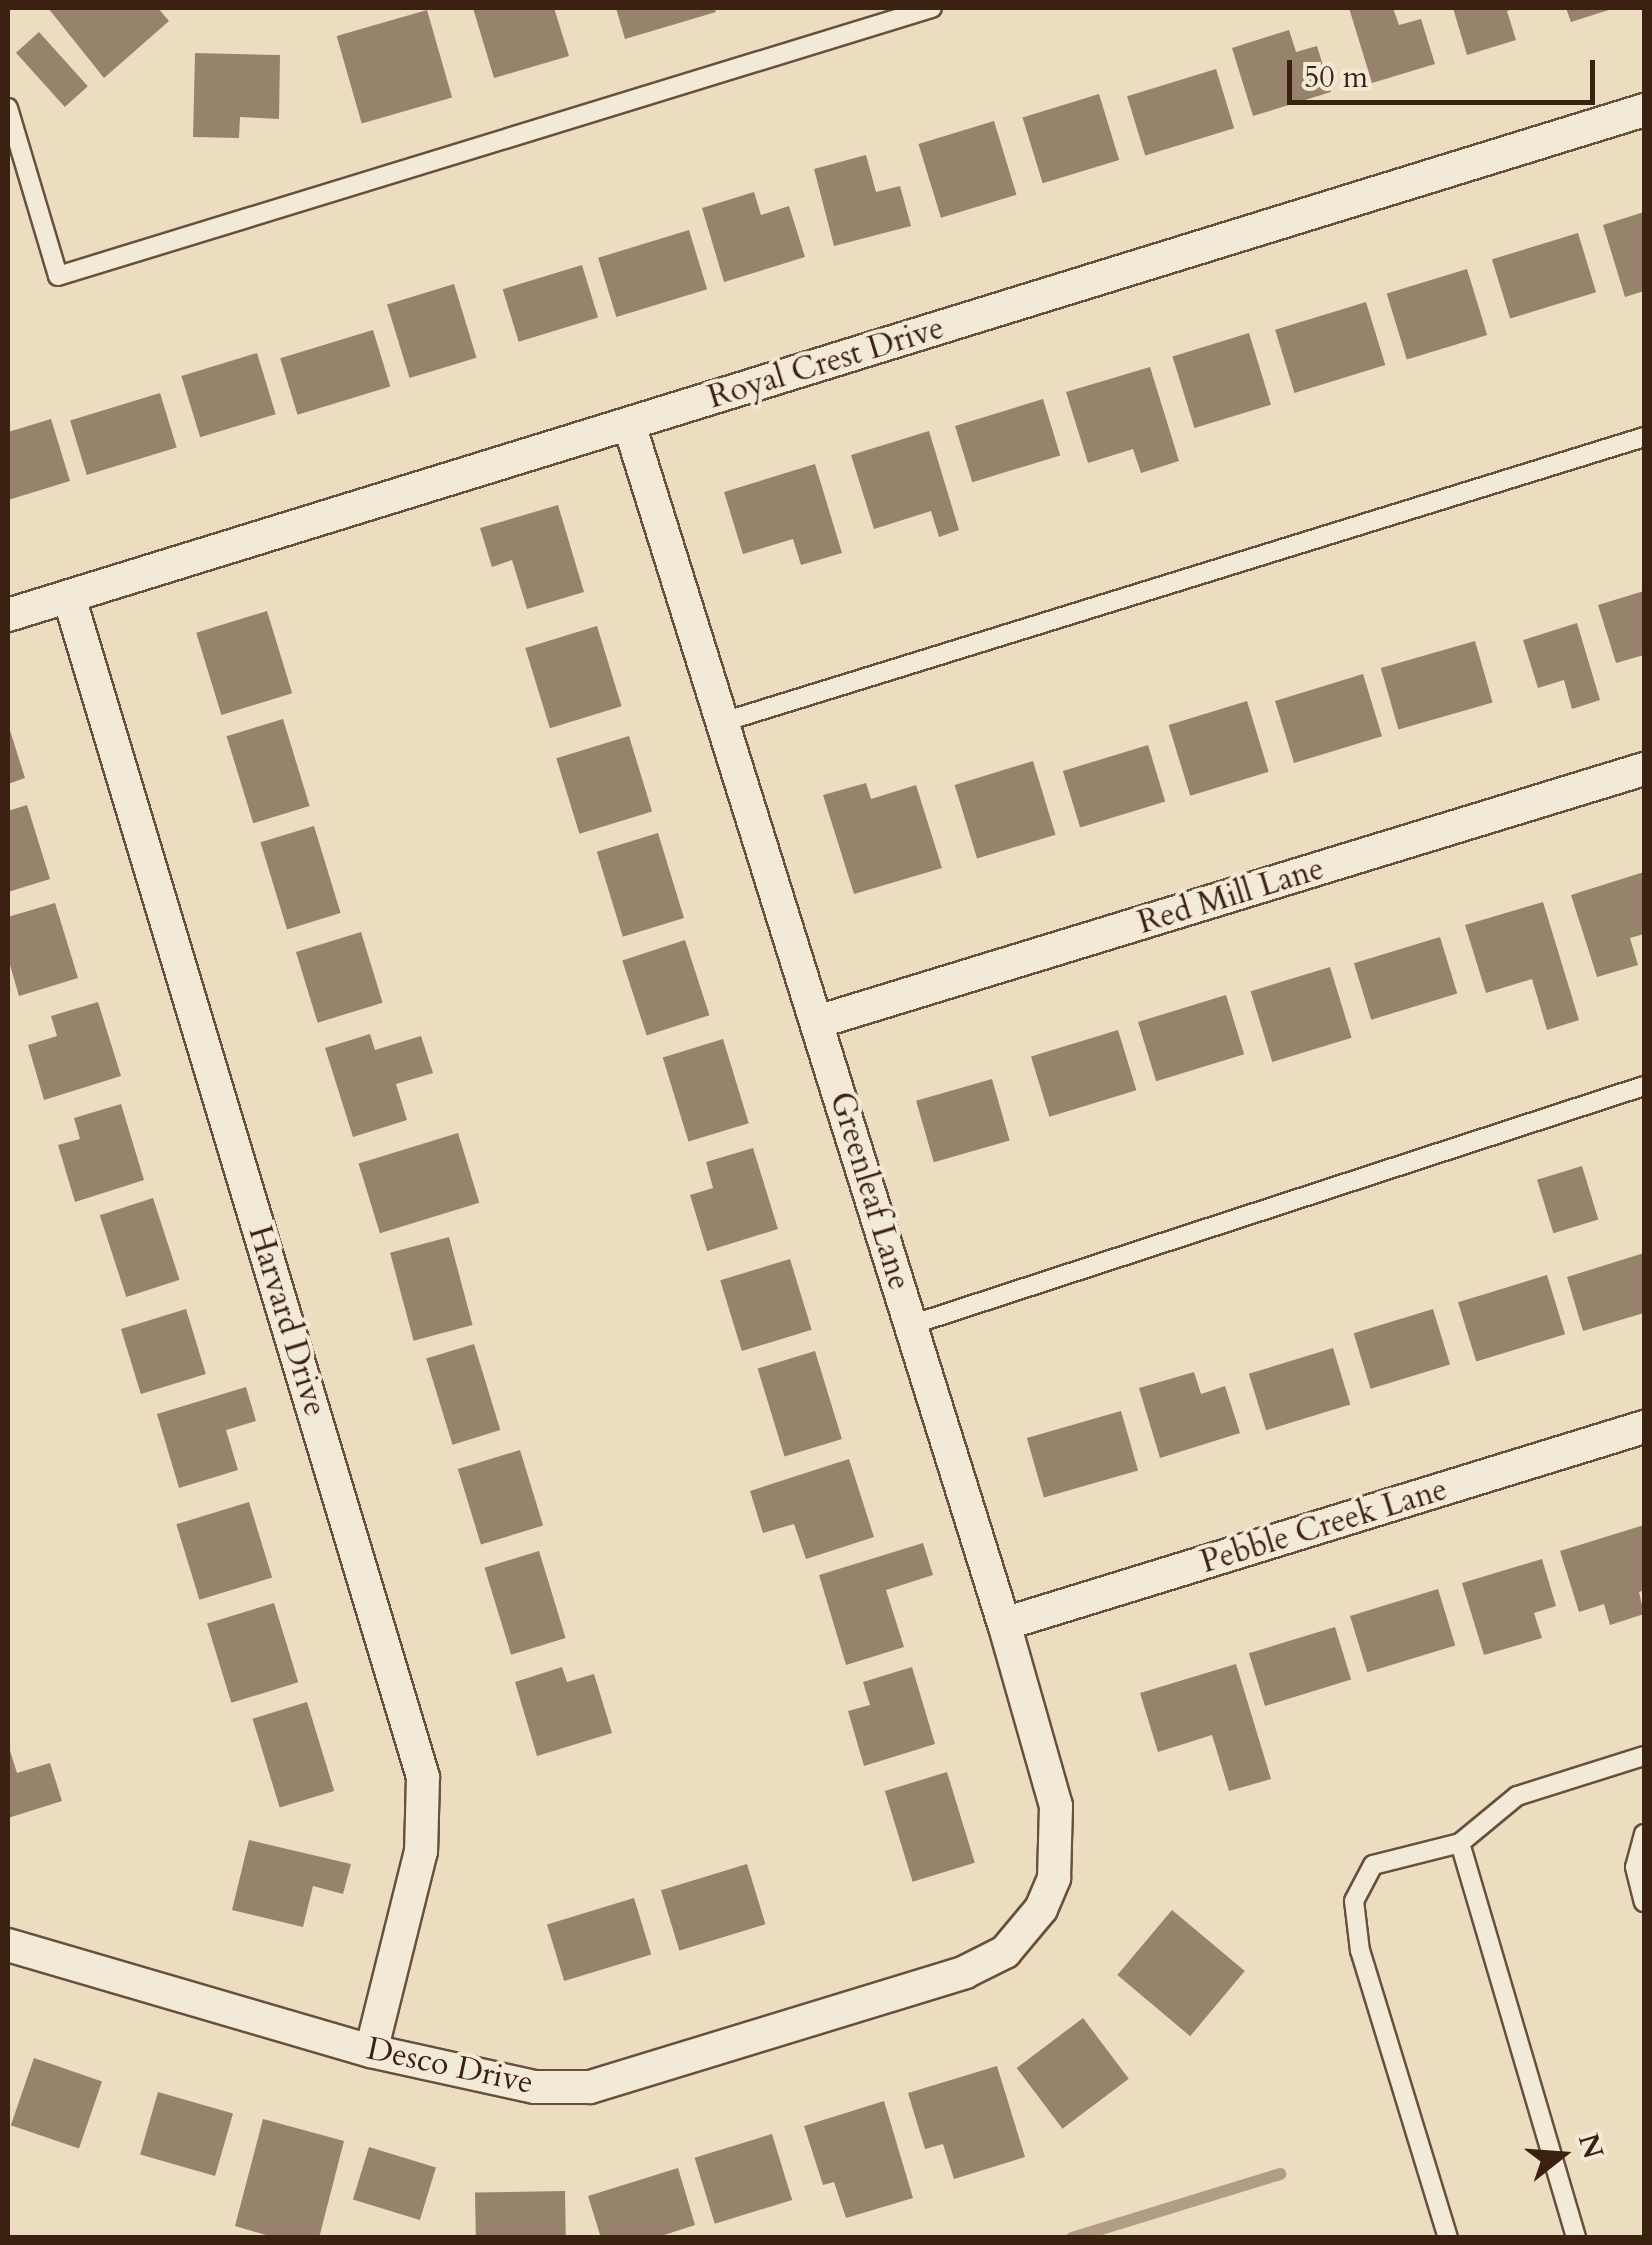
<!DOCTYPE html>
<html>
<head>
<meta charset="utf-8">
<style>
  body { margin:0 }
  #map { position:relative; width:1652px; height:2245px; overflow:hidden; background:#ecddc1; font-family:Cardo,serif }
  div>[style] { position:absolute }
  .stream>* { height:12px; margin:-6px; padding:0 6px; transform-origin:6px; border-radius:6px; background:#b09d84 }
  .building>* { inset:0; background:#97836c; transform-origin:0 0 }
  .roads { filter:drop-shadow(2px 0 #67503c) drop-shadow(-2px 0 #67503c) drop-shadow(0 2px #67503c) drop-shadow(0 -2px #67503c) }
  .service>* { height:18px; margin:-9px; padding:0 9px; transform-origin:9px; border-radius:9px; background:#f3e9d7 }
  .minor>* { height:32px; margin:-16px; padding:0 16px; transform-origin:16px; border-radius:16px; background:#f3e9d7 }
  span { translate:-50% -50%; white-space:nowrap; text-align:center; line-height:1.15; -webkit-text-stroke:8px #f3e9d7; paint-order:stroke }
  .street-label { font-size:32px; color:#3b210f }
  .frame { position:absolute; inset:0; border:10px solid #3b210f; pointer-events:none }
  .north { position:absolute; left:1512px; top:2105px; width:100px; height:100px; -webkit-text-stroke:8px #f3e9d7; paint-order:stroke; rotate:73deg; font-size:28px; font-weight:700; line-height:40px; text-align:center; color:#3b210f }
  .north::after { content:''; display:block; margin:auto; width:35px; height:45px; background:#3b210f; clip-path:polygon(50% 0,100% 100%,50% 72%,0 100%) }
  .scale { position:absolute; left:1287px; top:60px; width:308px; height:45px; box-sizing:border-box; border:5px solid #3b210f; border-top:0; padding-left:12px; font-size:30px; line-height:35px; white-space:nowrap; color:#3b210f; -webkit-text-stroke:8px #f3e9d7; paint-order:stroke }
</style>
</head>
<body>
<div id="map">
  <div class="stream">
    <div style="left:1072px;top:2238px;width:218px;rotate:-17.1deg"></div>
  </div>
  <div class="building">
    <div style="clip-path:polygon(48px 8px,158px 8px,169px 21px,104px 78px)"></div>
    <div style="clip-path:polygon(473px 8px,554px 8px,569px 56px,494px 78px)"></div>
    <div style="clip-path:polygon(616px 8px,714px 8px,716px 12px,625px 39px)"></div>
    <div style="clip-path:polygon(1349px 8px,1393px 8px,1399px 25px,1421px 19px,1435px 64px,1372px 83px)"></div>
    <div style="clip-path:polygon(1453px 8px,1517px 8px,1507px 11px,1516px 40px,1467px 55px)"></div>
    <div style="clip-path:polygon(1566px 8px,1615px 8px,1571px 22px)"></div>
    <div style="left:427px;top:10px;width:91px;height:94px;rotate:74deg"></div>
    <div style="clip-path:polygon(1289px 30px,1296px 52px,1317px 46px,1331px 92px,1253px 116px,1232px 48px)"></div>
    <div style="left:39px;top:32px;width:73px;height:31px;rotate:48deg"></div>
    <div style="clip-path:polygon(195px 53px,280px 55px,279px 119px,240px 117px,239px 138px,193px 137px)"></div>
    <div style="left:1216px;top:69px;width:62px;height:93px;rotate:73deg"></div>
    <div style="left:1099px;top:94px;width:69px;height:80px;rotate:73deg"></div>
    <div style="left:994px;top:121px;width:77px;height:79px;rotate:73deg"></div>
    <div style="clip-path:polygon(866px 155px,876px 192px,900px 186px,911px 226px,834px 246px,814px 169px)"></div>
    <div style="clip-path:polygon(754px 192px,761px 215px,789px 206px,805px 257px,724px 282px,702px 208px)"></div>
    <div style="clip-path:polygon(1644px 212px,1644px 291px,1625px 297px,1603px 225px)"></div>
    <div style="left:689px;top:230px;width:62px;height:95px;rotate:73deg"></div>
    <div style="left:1578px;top:233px;width:62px;height:90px;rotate:73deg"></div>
    <div style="left:582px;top:265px;width:55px;height:83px;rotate:73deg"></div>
    <div style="left:1467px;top:269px;width:69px;height:84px;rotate:73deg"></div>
    <div style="left:454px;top:284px;width:77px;height:70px;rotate:73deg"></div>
    <div style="left:1366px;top:302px;width:66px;height:95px;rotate:73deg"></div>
    <div style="left:373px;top:330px;width:59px;height:97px;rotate:73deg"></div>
    <div style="left:1249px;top:333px;width:75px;height:80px;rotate:73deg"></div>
    <div style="left:257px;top:353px;width:64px;height:79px;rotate:73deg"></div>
    <div style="clip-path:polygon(1150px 367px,1179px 461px,1141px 473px,1133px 449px,1088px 463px,1066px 392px)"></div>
    <div style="left:160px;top:393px;width:57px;height:94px;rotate:73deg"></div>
    <div style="left:1043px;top:399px;width:59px;height:92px;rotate:73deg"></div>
    <div style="clip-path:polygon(51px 419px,70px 481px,8px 500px,8px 432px)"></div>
    <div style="clip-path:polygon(929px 431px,959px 530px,939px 537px,931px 511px,874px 529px,851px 455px)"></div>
    <div style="clip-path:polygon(815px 464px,842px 553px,801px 565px,793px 539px,743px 554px,724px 492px)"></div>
    <div style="clip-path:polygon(558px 505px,584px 592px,527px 609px,512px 560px,492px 567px,480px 528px)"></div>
    <div style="clip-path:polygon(1644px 591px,1644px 655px,1616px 663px,1598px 605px)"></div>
    <div style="left:267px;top:611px;width:86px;height:74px;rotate:73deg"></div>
    <div style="clip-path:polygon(1577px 623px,1600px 700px,1572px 709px,1564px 680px,1538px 688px,1523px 640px)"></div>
    <div style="left:597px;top:626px;width:84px;height:75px;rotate:73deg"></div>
    <div style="left:1475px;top:641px;width:64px;height:98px;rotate:74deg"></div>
    <div style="left:1363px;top:674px;width:65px;height:92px;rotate:73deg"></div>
    <div style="left:1247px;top:701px;width:74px;height:82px;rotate:73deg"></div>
    <div style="left:283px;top:719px;width:91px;height:59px;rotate:73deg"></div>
    <div style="clip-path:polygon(8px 724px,25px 778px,8px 784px)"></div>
    <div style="left:629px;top:736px;width:79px;height:76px;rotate:73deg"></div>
    <div style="left:1148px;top:745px;width:59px;height:89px;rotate:73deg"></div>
    <div style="left:1033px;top:761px;width:77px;height:82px;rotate:73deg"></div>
    <div style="clip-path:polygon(866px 783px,871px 799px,916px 785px,942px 868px,854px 894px,823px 795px)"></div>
    <div style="clip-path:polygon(27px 805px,50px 879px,8px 892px,8px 811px)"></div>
    <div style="left:314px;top:826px;width:91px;height:56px;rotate:73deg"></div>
    <div style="left:658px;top:833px;width:89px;height:64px;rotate:73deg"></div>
    <div style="clip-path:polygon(1644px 872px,1644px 934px,1630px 938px,1638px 965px,1597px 977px,1571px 895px)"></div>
    <div style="clip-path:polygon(1543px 902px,1579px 1020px,1547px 1030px,1532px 979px,1486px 993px,1465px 925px)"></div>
    <div style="clip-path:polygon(55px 903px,78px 978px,19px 996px,8px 958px,8px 917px)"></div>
    <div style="left:361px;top:932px;width:74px;height:68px;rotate:73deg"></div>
    <div style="left:1440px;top:937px;width:59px;height:90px;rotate:73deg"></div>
    <div style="left:685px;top:940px;width:79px;height:66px;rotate:72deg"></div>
    <div style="left:1330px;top:967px;width:74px;height:83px;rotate:73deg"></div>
    <div style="left:1226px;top:995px;width:62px;height:92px;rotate:73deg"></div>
    <div style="clip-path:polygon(98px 1002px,121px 1076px,44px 1100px,28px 1045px,57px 1036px,51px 1016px)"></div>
    <div style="left:1118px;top:1030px;width:63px;height:91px;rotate:73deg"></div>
    <div style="clip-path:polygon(370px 1034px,375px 1050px,421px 1036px,433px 1073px,396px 1084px,407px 1120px,353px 1137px,325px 1048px)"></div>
    <div style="left:723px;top:1039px;width:88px;height:63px;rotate:73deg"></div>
    <div style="left:992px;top:1079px;width:64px;height:79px;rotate:74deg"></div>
    <div style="clip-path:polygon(121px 1104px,144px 1180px,75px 1202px,58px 1145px,80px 1139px,74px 1118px)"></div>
    <div style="left:458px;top:1133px;width:73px;height:104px;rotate:73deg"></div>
    <div style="clip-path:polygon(753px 1148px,778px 1229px,707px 1251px,690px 1195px,713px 1188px,706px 1162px)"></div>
    <div style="left:1582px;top:1166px;width:56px;height:47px;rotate:73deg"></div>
    <div style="left:153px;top:1198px;width:86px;height:56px;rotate:72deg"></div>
    <div style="left:449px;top:1237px;width:91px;height:61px;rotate:75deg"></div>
    <div style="clip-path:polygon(1644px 1253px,1644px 1313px,1583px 1331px,1567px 1277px)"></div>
    <div style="left:790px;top:1259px;width:74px;height:73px;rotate:73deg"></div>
    <div style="left:1547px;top:1275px;width:62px;height:93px;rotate:73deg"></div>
    <div style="left:186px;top:1309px;width:68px;height:68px;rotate:73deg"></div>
    <div style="left:1433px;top:1309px;width:58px;height:83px;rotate:73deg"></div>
    <div style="left:474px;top:1344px;width:90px;height:50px;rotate:73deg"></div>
    <div style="left:1333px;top:1348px;width:59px;height:88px;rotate:73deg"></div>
    <div style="left:815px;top:1351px;width:92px;height:60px;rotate:73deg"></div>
    <div style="clip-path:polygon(1194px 1372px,1201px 1394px,1225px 1386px,1240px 1433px,1160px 1458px,1139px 1388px)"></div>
    <div style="clip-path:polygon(246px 1387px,256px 1421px,226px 1430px,238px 1470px,179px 1488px,157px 1414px)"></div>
    <div style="left:1121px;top:1411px;width:62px;height:98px;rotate:74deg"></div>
    <div style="left:520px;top:1450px;width:79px;height:65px;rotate:73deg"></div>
    <div style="clip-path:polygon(849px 1459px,874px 1537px,806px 1559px,794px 1524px,763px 1533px,750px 1491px)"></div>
    <div style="left:249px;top:1502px;width:79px;height:76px;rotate:73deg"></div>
    <div style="clip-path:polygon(1644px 1525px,1644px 1590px,1639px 1592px,1644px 1614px,1610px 1625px,1604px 1604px,1579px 1612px,1560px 1551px)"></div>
    <div style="clip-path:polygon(923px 1543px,933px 1575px,886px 1590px,904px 1647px,846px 1665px,819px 1575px)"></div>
    <div style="left:539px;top:1551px;width:91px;height:57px;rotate:73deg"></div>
    <div style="clip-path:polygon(1542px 1559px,1556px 1606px,1534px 1613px,1542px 1638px,1484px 1655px,1462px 1583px)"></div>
    <div style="left:1438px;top:1589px;width:59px;height:92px;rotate:73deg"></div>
    <div style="left:274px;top:1603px;width:83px;height:70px;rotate:73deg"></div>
    <div style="left:1335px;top:1627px;width:55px;height:90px;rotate:73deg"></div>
    <div style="clip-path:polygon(1236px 1664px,1271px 1779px,1229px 1791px,1212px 1735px,1158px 1752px,1140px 1693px)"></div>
    <div style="clip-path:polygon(562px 1667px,567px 1682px,594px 1674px,612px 1733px,537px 1756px,515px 1682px)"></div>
    <div style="clip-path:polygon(912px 1667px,935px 1744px,864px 1766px,848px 1711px,870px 1705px,863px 1682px)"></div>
    <div style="left:307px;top:1702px;width:93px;height:57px;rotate:73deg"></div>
    <div style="clip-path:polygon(8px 1744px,17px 1773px,50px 1763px,62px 1801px,8px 1818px)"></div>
    <div style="left:947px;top:1772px;width:95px;height:65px;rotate:73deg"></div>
    <div style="clip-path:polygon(249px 1840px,351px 1864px,343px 1894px,313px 1886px,303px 1927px,232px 1910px)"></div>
    <div style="left:747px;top:1864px;width:63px;height:90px;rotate:73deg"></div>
    <div style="left:634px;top:1898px;width:59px;height:91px;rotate:73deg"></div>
    <div style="left:1172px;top:1910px;width:95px;height:85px;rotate:40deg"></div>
    <div style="left:1083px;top:2018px;width:76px;height:83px;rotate:53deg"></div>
    <div style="left:34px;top:2058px;width:72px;height:71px;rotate:19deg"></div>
    <div style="clip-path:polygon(997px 2066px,1025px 2157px,954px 2179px,943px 2144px,925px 2149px,908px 2093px)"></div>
    <div style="left:158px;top:2092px;width:78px;height:65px;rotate:16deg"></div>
    <div style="clip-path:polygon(884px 2101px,913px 2198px,846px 2218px,834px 2182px,823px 2185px,804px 2126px)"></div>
    <div style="clip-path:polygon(263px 2119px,344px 2141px,319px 2238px,276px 2238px,235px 2226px)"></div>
    <div style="left:772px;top:2134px;width:69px;height:81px;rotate:73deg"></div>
    <div style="left:369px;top:2147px;width:70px;height:55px;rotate:17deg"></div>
    <div style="clip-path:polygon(678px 2168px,695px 2225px,655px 2238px,601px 2238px,588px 2196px)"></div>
    <div style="left:565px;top:2191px;width:47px;height:90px;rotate:89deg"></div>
  </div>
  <div class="roads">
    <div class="service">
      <div style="left:8px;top:108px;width:175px;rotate:73.4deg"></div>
      <div style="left:58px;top:276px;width:914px;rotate:-17.05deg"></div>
      <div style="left:723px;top:722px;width:964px;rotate:-17.19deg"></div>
      <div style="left:911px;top:1325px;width:771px;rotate:-18.06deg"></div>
      <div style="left:1644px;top:1834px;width:34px;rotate:105deg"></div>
      <div style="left:1635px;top:1867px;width:36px;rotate:76deg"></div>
      <div style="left:1460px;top:1843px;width:74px;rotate:-39.5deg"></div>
      <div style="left:1517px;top:1796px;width:133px;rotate:-17.5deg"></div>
      <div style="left:1448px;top:2238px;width:300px;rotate:-107deg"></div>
      <div style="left:1360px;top:1951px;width:50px;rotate:-96.8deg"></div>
      <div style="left:1354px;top:1901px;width:41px;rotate:-62.2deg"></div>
      <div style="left:1373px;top:1865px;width:90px;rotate:-14.2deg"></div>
      <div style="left:1460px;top:1843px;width:412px;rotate:73.6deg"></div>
    </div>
    <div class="minor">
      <div style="left:69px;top:597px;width:1232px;rotate:73.3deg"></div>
      <div style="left:423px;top:1777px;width:74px;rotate:91.5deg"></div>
      <div style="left:421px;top:1851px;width:206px;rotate:104deg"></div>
      <div style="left:8px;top:615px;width:1712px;rotate:-17.15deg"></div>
      <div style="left:817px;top:1022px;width:865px;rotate:-17.01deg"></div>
      <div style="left:1004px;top:1624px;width:670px;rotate:-17.11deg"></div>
      <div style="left:8px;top:1945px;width:378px;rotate:16.3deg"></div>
      <div style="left:371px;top:2051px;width:168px;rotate:12.4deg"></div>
      <div style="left:535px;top:2087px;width:55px"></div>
      <div style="left:590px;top:2087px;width:392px;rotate:-17deg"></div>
      <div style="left:965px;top:1972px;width:45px;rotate:-26.6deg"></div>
      <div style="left:1005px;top:1952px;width:56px;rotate:-50.1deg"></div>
      <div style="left:1041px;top:1909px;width:34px;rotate:-67deg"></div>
      <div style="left:1054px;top:1878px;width:72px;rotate:-88.4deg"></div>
      <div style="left:1056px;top:1806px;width:189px;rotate:-105.9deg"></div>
      <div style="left:1004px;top:1624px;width:1257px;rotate:-107.35deg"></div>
    </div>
  </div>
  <div class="street-label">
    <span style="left:826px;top:363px;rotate:-17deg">Royal Crest Drive</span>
    <span style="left:1231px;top:896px;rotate:-17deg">Red Mill Lane</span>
    <span style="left:870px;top:1191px;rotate:73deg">Greenleaf Lane</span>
    <span style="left:287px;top:1321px;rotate:73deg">Harvard Drive</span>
    <span style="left:1324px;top:1526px;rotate:-17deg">Pebble Creek Lane</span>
    <span style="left:450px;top:2066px;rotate:12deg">Desco Drive</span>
  </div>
  <div class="frame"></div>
  <div class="north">N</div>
  <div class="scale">50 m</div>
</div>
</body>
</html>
